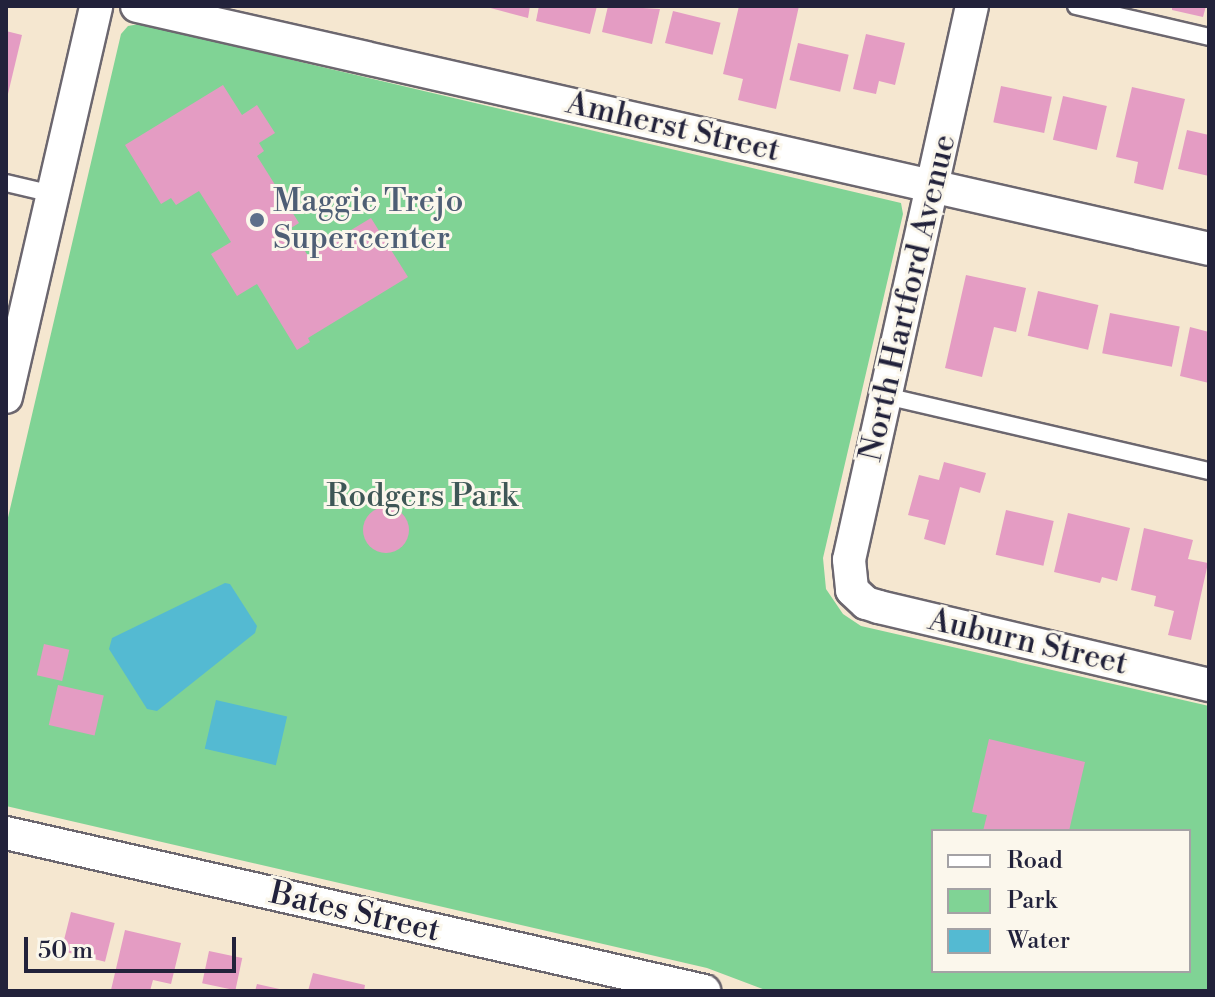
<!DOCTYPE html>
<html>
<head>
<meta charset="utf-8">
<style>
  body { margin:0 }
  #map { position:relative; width:1215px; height:997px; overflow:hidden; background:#f5e7d0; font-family:"Libre Bodoni",serif }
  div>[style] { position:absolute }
  .green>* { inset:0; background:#80d395 }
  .water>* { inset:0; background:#54bad2; transform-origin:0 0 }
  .building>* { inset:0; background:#e49cc3; transform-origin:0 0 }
  .round { border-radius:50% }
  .roads { filter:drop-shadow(2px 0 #6c676f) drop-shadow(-2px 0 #6c676f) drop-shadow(0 2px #6c676f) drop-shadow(0 -2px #6c676f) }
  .lane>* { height:16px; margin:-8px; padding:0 8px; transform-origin:8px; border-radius:8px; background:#fff }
  .street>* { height:32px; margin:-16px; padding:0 16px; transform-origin:16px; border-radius:16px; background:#fff }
  .dots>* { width:22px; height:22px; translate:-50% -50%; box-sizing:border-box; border:4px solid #fbf7ec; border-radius:50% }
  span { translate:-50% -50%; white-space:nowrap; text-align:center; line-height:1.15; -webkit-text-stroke:6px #fbf7ec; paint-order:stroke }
  .street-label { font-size:32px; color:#22223b }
  .service-label { font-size:32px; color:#4e5e75 }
  .left { translate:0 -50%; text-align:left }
  .park-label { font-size:32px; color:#3e5756 }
  .frame { position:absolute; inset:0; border:8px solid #22223b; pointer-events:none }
  .legend { position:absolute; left:931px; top:829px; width:260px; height:144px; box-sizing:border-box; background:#fbf7ec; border:2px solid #a4a2a5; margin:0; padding:10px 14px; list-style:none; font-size:24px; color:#22223b }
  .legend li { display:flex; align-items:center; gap:16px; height:40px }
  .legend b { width:40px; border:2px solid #a4a2a5 }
  .scale { position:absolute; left:24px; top:937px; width:212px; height:36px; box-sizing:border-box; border:4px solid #22223b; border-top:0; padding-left:10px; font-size:24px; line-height:28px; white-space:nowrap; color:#22223b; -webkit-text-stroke:6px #fbf7ec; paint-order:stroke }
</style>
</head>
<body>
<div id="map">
  <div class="green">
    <div style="clip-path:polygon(evenodd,139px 24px,901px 203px,903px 214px,823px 558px,826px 589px,843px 614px,861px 626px,1209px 706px,1209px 991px,768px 991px,707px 968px,6px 806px,6px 526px,121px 34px,128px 26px,139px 24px,933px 831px,1189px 831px,1189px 971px,933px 971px,933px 831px)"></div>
  </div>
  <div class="water">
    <div style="clip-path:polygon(225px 583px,230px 584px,257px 626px,255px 633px,157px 711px,147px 709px,109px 649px,112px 638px)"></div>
    <div style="left:216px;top:700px;width:73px;height:50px;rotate:13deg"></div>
  </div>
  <div class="building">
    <div style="clip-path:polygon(483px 6px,530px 6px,528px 18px)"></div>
    <div style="clip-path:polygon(539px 6px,597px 6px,590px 34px,536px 21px)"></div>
    <div style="clip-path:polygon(608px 6px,660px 9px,652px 44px,602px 32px)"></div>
    <div style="clip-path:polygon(739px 6px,799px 6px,776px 109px,738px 100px,743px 79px,723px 74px)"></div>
    <div style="clip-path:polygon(1172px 6px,1206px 6px,1203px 17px,1172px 10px)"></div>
    <div style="left:673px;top:11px;width:49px;height:33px;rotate:14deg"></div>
    <div style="clip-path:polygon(6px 31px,22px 35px,7px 98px,6px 98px)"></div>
    <div style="clip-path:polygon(866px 34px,905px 43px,895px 85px,879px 81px,876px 94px,853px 89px)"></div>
    <div style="left:798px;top:43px;width:52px;height:38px;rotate:13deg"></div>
    <div style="clip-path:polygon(223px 85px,242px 115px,257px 105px,275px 133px,259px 143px,264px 151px,257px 156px,299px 223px,291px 228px,308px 256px,371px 218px,408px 277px,308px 338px,310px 342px,297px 350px,257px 284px,237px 296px,211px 254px,231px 242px,199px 191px,176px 205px,171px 198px,161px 204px,125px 145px)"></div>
    <div style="left:1001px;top:86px;width:52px;height:37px;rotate:12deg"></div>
    <div style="clip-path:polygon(1132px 87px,1185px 99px,1163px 190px,1134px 183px,1138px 162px,1116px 157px)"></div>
    <div style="left:1063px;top:96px;width:45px;height:45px;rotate:13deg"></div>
    <div style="clip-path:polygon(1187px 130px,1209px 135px,1209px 176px,1178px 169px)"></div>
    <div style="clip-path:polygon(966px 275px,1026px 288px,1016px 332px,994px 327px,982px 377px,945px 368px)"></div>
    <div style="left:1038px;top:291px;width:62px;height:46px;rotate:13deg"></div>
    <div style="left:1110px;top:313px;width:71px;height:41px;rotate:11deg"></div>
    <div style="clip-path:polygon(1190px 327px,1209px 332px,1209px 383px,1180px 376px)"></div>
    <div style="clip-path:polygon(944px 462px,986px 473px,980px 493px,960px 487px,945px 545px,924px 539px,929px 520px,908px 515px,919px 475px,939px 480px)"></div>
    <div class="round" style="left:363px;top:507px;width:46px;height:46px"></div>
    <div style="left:1006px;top:510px;width:49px;height:46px;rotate:13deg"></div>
    <div style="clip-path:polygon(1068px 513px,1130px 528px,1117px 581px,1102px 577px,1100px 583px,1054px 572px)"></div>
    <div style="clip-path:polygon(1144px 528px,1193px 540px,1188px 559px,1208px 563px,1191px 640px,1168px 635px,1174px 611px,1154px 606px,1156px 596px,1131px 590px)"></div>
    <div style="left:44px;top:644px;width:26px;height:32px;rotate:13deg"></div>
    <div style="left:58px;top:685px;width:47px;height:41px;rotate:13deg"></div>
    <div style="clip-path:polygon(989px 739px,1085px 762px,1069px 831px,983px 831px,987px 815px,972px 812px)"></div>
    <div style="left:71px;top:912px;width:45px;height:40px;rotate:14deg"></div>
    <div style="clip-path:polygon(125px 930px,181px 943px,171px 984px,153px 980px,150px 991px,111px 990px)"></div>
    <div style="left:209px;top:951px;width:34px;height:33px;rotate:12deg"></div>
    <div style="clip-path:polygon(313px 973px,365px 985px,364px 991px,308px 991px)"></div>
    <div style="clip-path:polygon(257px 984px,284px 990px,284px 991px,255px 991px)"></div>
  </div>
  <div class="roads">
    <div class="lane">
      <div style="left:1076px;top:6px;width:137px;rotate:13.1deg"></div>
      <div style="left:6px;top:183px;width:48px;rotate:13.2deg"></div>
      <div style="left:886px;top:396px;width:332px;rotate:13.1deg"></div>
    </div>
    <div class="street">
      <div style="left:137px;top:6px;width:1099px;rotate:12.77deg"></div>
      <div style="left:972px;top:6px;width:567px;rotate:102.52deg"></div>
      <div style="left:849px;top:560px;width:30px;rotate:84deg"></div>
      <div style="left:852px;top:590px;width:19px;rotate:43deg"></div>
      <div style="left:866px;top:603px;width:14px;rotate:17deg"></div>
      <div style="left:879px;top:607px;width:339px;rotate:13.3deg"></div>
      <div style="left:6px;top:397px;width:401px;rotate:-77deg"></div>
      <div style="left:6px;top:833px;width:716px;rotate:12.75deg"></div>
    </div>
  </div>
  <div class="dots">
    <div style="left:257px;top:220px;background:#5c6f8a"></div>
  </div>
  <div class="street-label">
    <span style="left:673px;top:127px;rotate:13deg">Amherst Street</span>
    <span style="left:908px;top:298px;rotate:-77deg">North Hartford Avenue</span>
    <span style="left:1028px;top:642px;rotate:13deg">Auburn Street</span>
    <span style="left:355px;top:912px;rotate:13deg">Bates Street</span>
  </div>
  <div class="service-label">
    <span class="left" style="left:273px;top:220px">Maggie Trejo<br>Supercenter</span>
  </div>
  <div class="park-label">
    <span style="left:422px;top:496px">Rodgers Park</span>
  </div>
  <div class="frame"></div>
  <ul class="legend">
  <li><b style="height:10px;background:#fff"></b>Road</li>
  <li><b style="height:22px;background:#80d395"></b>Park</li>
  <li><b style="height:22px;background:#54bad2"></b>Water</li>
  </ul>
  <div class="scale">50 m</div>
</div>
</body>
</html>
